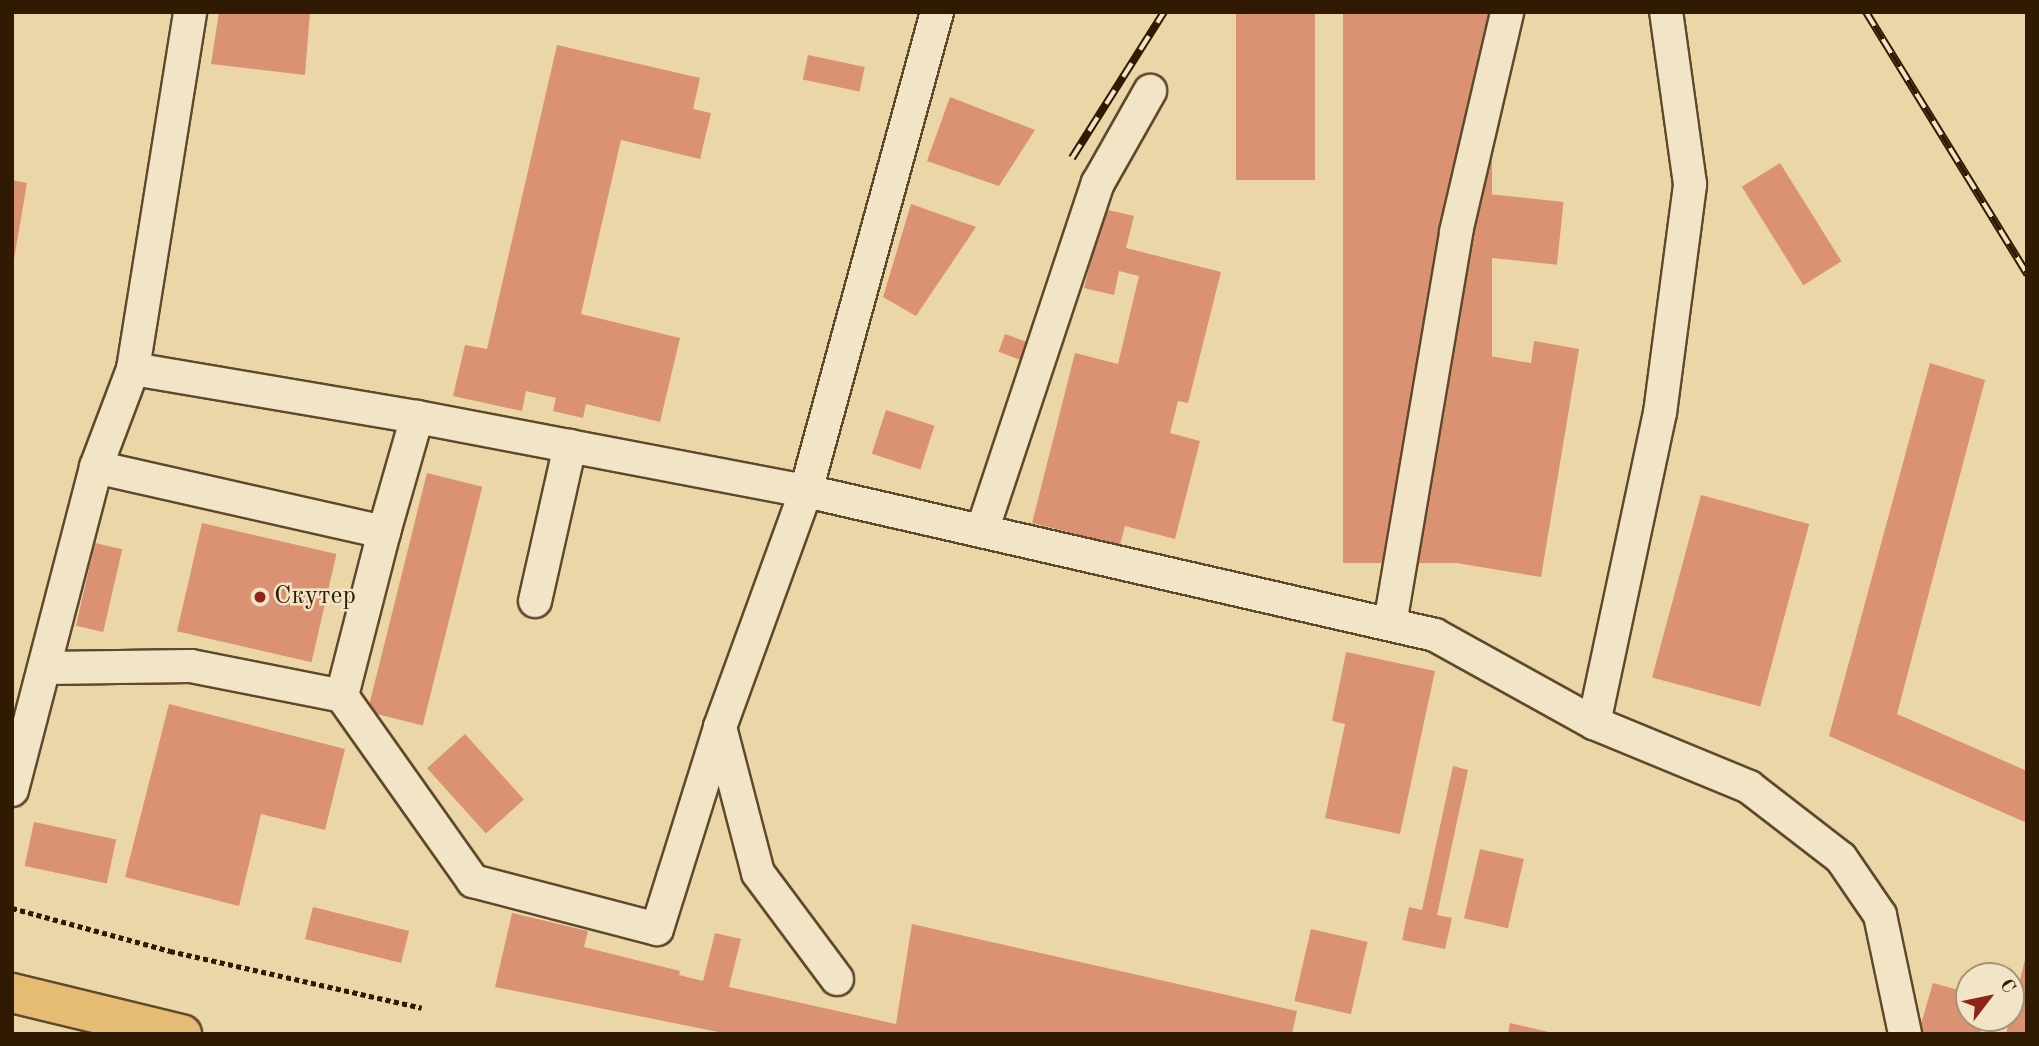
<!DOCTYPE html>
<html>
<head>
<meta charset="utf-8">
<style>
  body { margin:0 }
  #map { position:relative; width:2039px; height:1046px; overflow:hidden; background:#ebd6a7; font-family:"Old Standard TT",serif }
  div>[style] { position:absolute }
  .building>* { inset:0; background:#db9273; transform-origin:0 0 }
  .path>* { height:4.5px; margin-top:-2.25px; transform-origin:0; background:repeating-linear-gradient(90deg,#301a02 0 5px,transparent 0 8.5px) }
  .roads { filter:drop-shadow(2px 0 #5f492b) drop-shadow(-2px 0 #5f492b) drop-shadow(0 2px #5f492b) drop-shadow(0 -2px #5f492b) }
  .minor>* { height:32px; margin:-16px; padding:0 16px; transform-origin:16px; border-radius:16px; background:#f2e4c6 }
  .major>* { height:38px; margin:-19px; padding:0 19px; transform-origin:19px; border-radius:19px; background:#e6bb74 }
  .rail>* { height:8px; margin-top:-4px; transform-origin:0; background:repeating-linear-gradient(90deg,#f2e4c6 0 16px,#301a02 0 32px); box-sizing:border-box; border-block:2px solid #301a02 }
  .dots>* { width:19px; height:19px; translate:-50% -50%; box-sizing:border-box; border:4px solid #f2e4c6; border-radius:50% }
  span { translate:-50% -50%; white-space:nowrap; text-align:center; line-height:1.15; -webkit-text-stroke:5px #f2e4c6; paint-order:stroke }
  .poi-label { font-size:26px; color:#301a02 }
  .left { translate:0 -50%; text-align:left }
  .frame { position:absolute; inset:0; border:14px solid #301a02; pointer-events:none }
  .north { position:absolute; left:1955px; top:962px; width:70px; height:70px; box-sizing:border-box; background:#f2e4c6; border:2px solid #a49378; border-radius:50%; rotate:58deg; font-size:19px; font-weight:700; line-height:28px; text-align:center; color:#301a02 }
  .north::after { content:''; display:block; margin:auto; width:24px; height:32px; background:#8f2418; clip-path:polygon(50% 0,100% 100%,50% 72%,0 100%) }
</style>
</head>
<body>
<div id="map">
  <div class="building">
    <div style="clip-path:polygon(219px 12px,310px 12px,305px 75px,211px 64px)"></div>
    <div style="left:1236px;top:12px;width:79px;height:168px"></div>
    <div style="left:1343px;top:12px;width:149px;height:551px"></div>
    <div style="clip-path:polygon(557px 45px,700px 78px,693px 109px,711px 113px,700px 159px,621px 140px,581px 314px,680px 338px,660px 422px,586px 404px,583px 418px,553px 411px,556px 398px,526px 391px,522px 411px,453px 396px,465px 345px,487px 349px)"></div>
    <div style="left:808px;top:55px;width:58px;height:25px;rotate:12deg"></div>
    <div style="clip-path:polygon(950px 97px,1035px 130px,999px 186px,927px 161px)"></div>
    <div style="left:1780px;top:163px;width:116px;height:45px;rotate:58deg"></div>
    <div style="clip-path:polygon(12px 180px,27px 183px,14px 259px,12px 259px)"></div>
    <div style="left:1478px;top:193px;width:86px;height:63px;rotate:6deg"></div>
    <div style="clip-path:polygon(911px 204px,976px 227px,916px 316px,883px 297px)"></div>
    <div style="clip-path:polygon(1104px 209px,1134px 216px,1126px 248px,1221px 272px,1188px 403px,1178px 401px,1170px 433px,1200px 441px,1175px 539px,1125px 526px,1120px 545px,1032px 523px,1075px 353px,1118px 364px,1139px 276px,1119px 271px,1114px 295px,1084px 288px)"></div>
    <div style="left:1005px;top:334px;width:29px;height:19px;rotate:20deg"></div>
    <div style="clip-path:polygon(1534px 341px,1579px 349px,1541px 577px,1420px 557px,1455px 350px,1531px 363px)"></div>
    <div style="clip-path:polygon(1930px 363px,1985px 380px,1897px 714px,2027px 771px,2027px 823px,1829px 736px)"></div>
    <div style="left:886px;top:410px;width:51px;height:46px;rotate:18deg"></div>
    <div style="left:427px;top:473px;width:57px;height:246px;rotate:14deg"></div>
    <div style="left:1701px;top:495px;width:112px;height:189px;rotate:15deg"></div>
    <div style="left:202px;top:523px;width:138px;height:111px;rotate:13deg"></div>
    <div style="left:95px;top:543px;width:28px;height:85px;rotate:13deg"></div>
    <div style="clip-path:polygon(1346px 652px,1435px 671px,1400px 834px,1325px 818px,1345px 724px,1332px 721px)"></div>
    <div style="clip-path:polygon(169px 704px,345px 749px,325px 830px,261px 814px,239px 906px,125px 877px)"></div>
    <div style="left:465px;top:734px;width:88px;height:51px;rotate:48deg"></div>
    <div style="clip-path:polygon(1453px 766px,1468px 770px,1437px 915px,1452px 918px,1445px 949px,1402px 940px,1409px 907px,1422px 910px)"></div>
    <div style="left:34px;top:822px;width:84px;height:45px;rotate:12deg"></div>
    <div style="left:1480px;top:849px;width:45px;height:71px;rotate:13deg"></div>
    <div style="left:313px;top:907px;width:99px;height:33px;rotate:14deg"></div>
    <div style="clip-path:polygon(512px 913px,588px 931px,584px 947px,680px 971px,679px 975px,703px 981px,715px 933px,741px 939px,729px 987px,896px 1024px,912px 924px,1297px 1011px,1292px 1034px,728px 1034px,495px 987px)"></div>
    <div style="left:1311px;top:929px;width:58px;height:74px;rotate:13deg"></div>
    <div style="clip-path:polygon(2027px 956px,2027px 1034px,2006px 1034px,2026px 956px)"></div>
    <div style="clip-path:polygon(1933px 983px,1969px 993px,1969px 1018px,1984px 1018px,1980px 1034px,1918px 1034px)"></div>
    <div style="clip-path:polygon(1510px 1023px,1553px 1033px,1553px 1034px,1508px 1034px)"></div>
  </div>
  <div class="path">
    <div style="left:12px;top:908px;width:164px;rotate:15.2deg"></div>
    <div style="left:170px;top:951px;width:258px;rotate:12.7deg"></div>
  </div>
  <div class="roads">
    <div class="minor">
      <div style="left:133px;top:369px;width:362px;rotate:-80.9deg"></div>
      <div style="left:417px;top:417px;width:396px;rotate:10.8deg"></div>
      <div style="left:806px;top:491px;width:645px;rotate:12.89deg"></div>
      <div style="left:1435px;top:635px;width:182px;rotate:29deg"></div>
      <div style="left:1594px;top:723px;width:168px;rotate:22.4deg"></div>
      <div style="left:1749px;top:787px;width:116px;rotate:37.7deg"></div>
      <div style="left:1841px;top:858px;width:69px;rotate:55.6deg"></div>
      <div style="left:1880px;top:915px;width:122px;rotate:78.1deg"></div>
      <div style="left:982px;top:531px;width:367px;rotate:-71.6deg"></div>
      <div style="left:1098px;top:183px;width:106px;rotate:-60.5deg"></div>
      <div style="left:384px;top:532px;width:169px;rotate:104.4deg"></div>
      <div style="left:342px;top:696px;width:227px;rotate:54.7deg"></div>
      <div style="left:473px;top:881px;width:190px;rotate:14.6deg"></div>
      <div style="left:657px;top:929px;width:211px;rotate:-72.6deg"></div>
      <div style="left:535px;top:601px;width:159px;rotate:-77.3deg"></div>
      <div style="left:1390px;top:624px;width:398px;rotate:-80.4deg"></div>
      <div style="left:1456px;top:232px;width:226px;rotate:-76.9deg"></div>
      <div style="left:46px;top:668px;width:145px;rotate:-0.8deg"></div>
      <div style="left:191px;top:666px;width:154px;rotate:11.2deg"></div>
      <div style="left:1594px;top:723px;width:317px;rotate:-78deg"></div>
      <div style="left:1660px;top:413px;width:231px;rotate:-82.5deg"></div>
      <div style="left:1690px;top:184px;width:174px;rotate:-97.9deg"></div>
      <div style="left:12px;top:790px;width:334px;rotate:-75.4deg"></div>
      <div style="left:96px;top:467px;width:105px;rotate:-69.3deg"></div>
      <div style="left:133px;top:369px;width:288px;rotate:9.6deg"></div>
      <div style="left:417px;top:417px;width:120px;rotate:106deg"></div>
      <div style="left:384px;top:532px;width:295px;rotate:-167.3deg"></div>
      <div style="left:837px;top:979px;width:132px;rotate:-126.7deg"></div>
      <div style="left:758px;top:873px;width:151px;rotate:-104.6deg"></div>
      <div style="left:720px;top:727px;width:251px;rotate:-70deg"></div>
      <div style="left:806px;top:491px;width:497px;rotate:-74.7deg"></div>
    </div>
    <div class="major">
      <div style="left:12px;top:993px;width:175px;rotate:13.6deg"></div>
    </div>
  </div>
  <div class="rail">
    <div style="left:1866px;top:12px;width:308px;rotate:58.4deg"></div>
    <div style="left:1072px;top:158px;width:173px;rotate:-57.8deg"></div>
  </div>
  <div class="dots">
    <div style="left:260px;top:597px;background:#8f2418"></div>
  </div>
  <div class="poi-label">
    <span class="left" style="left:274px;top:597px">Скутер</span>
  </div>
  <div class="frame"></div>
  <div class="north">С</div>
</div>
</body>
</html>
